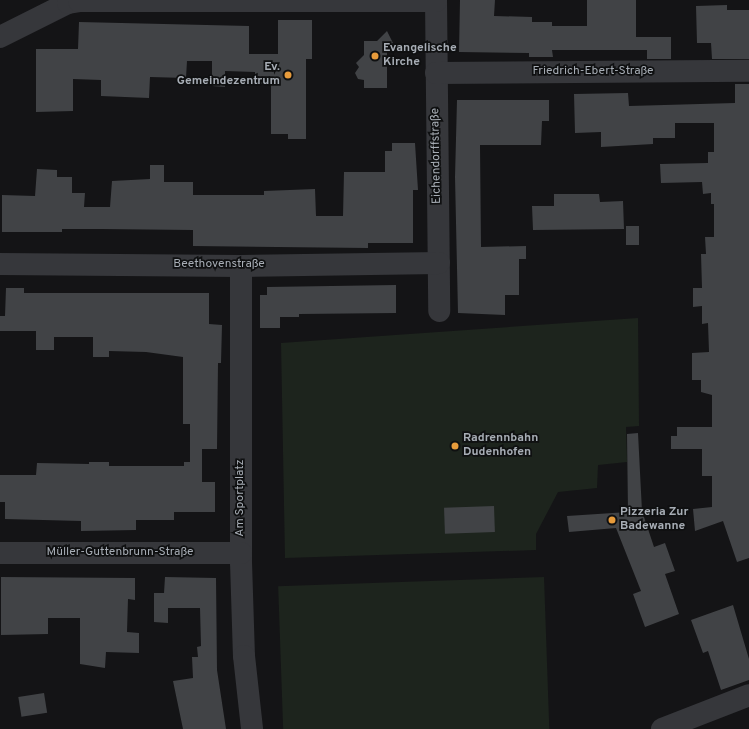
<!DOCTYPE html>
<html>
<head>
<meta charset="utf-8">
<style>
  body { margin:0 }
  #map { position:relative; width:749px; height:729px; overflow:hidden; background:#141416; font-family:Overpass,sans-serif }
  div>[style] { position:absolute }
  .green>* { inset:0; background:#1d241d; transform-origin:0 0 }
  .building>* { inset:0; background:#414346; transform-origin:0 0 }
  .minor>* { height:22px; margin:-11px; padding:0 11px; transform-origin:11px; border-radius:11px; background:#36373b }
  .dots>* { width:11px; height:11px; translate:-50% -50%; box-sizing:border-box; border:2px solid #0f1011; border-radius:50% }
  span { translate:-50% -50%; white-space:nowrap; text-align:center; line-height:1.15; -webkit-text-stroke:3.5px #0f1011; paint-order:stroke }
  .poi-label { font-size:12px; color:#a7adb5; font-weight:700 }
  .left { translate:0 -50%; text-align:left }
  .right { translate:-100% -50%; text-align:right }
  .street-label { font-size:12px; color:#a7adb5 }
</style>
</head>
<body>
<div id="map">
  <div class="green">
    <div style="clip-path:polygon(638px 318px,639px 426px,626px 427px,627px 462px,598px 465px,597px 488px,558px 492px,536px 534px,536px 550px,285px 558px,281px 343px)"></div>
    <div style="left:544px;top:577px;width:152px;height:266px;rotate:88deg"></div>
  </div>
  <div class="building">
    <div style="clip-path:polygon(460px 0,495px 0,494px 16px,532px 17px,532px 22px,552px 22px,552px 26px,587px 26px,587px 0,636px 0,636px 37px,671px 37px,671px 59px,647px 59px,647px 50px,552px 50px,553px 57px,529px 57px,529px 53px,459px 52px)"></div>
    <div style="clip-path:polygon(727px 5px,727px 10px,749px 10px,749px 59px,712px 59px,711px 43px,697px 43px,696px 6px)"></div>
    <div style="clip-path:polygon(278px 20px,312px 20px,312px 59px,306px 59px,306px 139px,288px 139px,288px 134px,271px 134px,271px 84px,255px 84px,255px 72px,225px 71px,225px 87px,212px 86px,212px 61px,187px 61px,186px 78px,150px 77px,149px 98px,101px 96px,101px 80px,73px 79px,73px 111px,36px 112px,36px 49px,78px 49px,79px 22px,249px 26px,249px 54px,278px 54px)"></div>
    <div style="clip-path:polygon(387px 31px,393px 43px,387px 49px,387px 88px,364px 88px,364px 80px,358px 79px,355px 73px,359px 67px,356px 63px,364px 55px,364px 41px,377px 41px)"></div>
    <div style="clip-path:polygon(735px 84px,749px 84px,749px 558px,737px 562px,723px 521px,695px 531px,693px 509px,712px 507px,712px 476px,702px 476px,702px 449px,671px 449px,671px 436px,677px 436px,677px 427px,712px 427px,712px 395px,701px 392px,701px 380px,692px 380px,692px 353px,709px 352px,708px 323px,702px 324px,702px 306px,693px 307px,693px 288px,702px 288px,701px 254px,706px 254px,705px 237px,714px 237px,714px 204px,711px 204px,711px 193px,703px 194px,702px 182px,661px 183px,660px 164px,708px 163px,708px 152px,714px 152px,714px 123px,675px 123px,675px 138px,653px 138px,653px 144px,601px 147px,601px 132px,575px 133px,574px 94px,628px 93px,629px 106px,735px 103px)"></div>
    <div style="clip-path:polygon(457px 100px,549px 100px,549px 121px,542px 121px,541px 145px,480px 145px,481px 247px,526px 246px,526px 259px,519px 259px,519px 295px,505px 295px,505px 315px,458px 313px,455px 177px)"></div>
    <div style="clip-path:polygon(392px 143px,415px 143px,418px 190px,413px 190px,413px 243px,368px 243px,368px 248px,193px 246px,193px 230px,101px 229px,62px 229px,62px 232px,2px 232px,2px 195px,35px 196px,37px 169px,57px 170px,57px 177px,72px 177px,72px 193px,85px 193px,84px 207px,110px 207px,112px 181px,150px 179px,150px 165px,164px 165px,164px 182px,193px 182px,193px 195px,264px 195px,264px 191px,315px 189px,316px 216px,343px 216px,344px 172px,385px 172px,385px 151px,392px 151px)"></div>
    <div style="clip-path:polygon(554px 194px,599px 194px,600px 202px,623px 201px,624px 229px,533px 230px,532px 206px,554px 206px)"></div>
    <div style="left:626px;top:226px;width:13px;height:19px"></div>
    <div style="clip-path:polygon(396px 285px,396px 313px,299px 314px,299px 317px,280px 317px,280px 328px,260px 328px,260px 295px,267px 295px,267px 287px)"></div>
    <div style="clip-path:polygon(6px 288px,24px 288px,24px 293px,209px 293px,209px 324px,222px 325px,221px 363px,218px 363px,217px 449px,202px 449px,202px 482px,215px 482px,215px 512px,174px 512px,174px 520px,136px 520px,136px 530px,81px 531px,81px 521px,5px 519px,5px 502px,0 502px,0 475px,36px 475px,37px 463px,89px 464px,89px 462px,109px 462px,109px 466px,184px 466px,184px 462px,190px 462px,190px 424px,183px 424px,183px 357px,146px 352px,109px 351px,109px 357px,93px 357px,93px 337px,54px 337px,54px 350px,36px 350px,36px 331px,0 331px,0 316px,5px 316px)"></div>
    <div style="clip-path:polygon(638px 433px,642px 511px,654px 547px,665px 543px,675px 571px,665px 574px,679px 614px,645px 627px,633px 594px,641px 591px,616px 528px,569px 532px,567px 516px,628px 512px,627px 434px)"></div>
    <div style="left:494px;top:506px;width:26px;height:50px;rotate:88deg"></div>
    <div style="clip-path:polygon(1px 577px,135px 578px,135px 600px,128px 599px,127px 632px,139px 633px,139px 653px,106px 652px,105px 668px,80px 664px,80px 618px,48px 618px,48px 634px,1px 635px)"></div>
    <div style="clip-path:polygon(165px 577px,216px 578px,217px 670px,226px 729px,183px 729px,173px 681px,193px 678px,192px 657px,198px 657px,197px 647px,201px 646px,200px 608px,168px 608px,168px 623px,154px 622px,154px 593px,164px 593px)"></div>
    <div style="clip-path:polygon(733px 605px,749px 659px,749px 680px,721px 690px,708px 651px,703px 653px,691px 620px)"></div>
    <div style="left:44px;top:693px;width:20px;height:26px;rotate:81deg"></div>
  </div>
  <div class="minor">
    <div style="left:436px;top:0;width:311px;rotate:89.4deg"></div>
    <div style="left:0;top:37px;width:76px;rotate:-26.6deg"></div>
    <div style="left:68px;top:3px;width:11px;rotate:-10deg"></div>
    <div style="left:79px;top:1px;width:357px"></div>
    <div style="left:436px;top:73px;width:313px;rotate:-0.4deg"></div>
    <div style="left:0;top:264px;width:241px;rotate:0.5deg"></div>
    <div style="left:241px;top:266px;width:198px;rotate:-0.9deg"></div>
    <div style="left:241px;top:266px;width:296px;rotate:90deg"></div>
    <div style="left:241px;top:562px;width:94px;rotate:88.2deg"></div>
    <div style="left:244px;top:656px;width:73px;rotate:83.7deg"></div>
    <div style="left:0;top:553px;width:241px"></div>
    <div style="left:662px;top:729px;width:93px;rotate:-21.3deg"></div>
  </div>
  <div class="dots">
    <div style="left:375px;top:56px;background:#e79b3b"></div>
    <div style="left:288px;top:75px;background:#e79b3b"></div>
    <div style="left:455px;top:446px;background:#e79b3b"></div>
    <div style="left:612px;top:520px;background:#e79b3b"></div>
  </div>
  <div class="poi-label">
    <span class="left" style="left:383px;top:56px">Evangelische<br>Kirche</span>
    <span class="right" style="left:280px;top:75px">Ev.<br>Gemeindezentrum</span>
    <span class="left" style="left:463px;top:446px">Radrennbahn<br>Dudenhofen</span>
    <span class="left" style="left:620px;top:520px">Pizzeria Zur<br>Badewanne</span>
  </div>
  <div class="street-label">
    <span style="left:593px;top:72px">Friedrich-Ebert-Straße</span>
    <span style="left:437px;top:156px;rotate:-91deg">Eichendorffstraße</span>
    <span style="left:219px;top:265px">Beethovenstraße</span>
    <span style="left:241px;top:498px;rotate:-90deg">Am Sportplatz</span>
    <span style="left:120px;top:553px">Müller-Guttenbrunn-Straße</span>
  </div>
</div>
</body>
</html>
